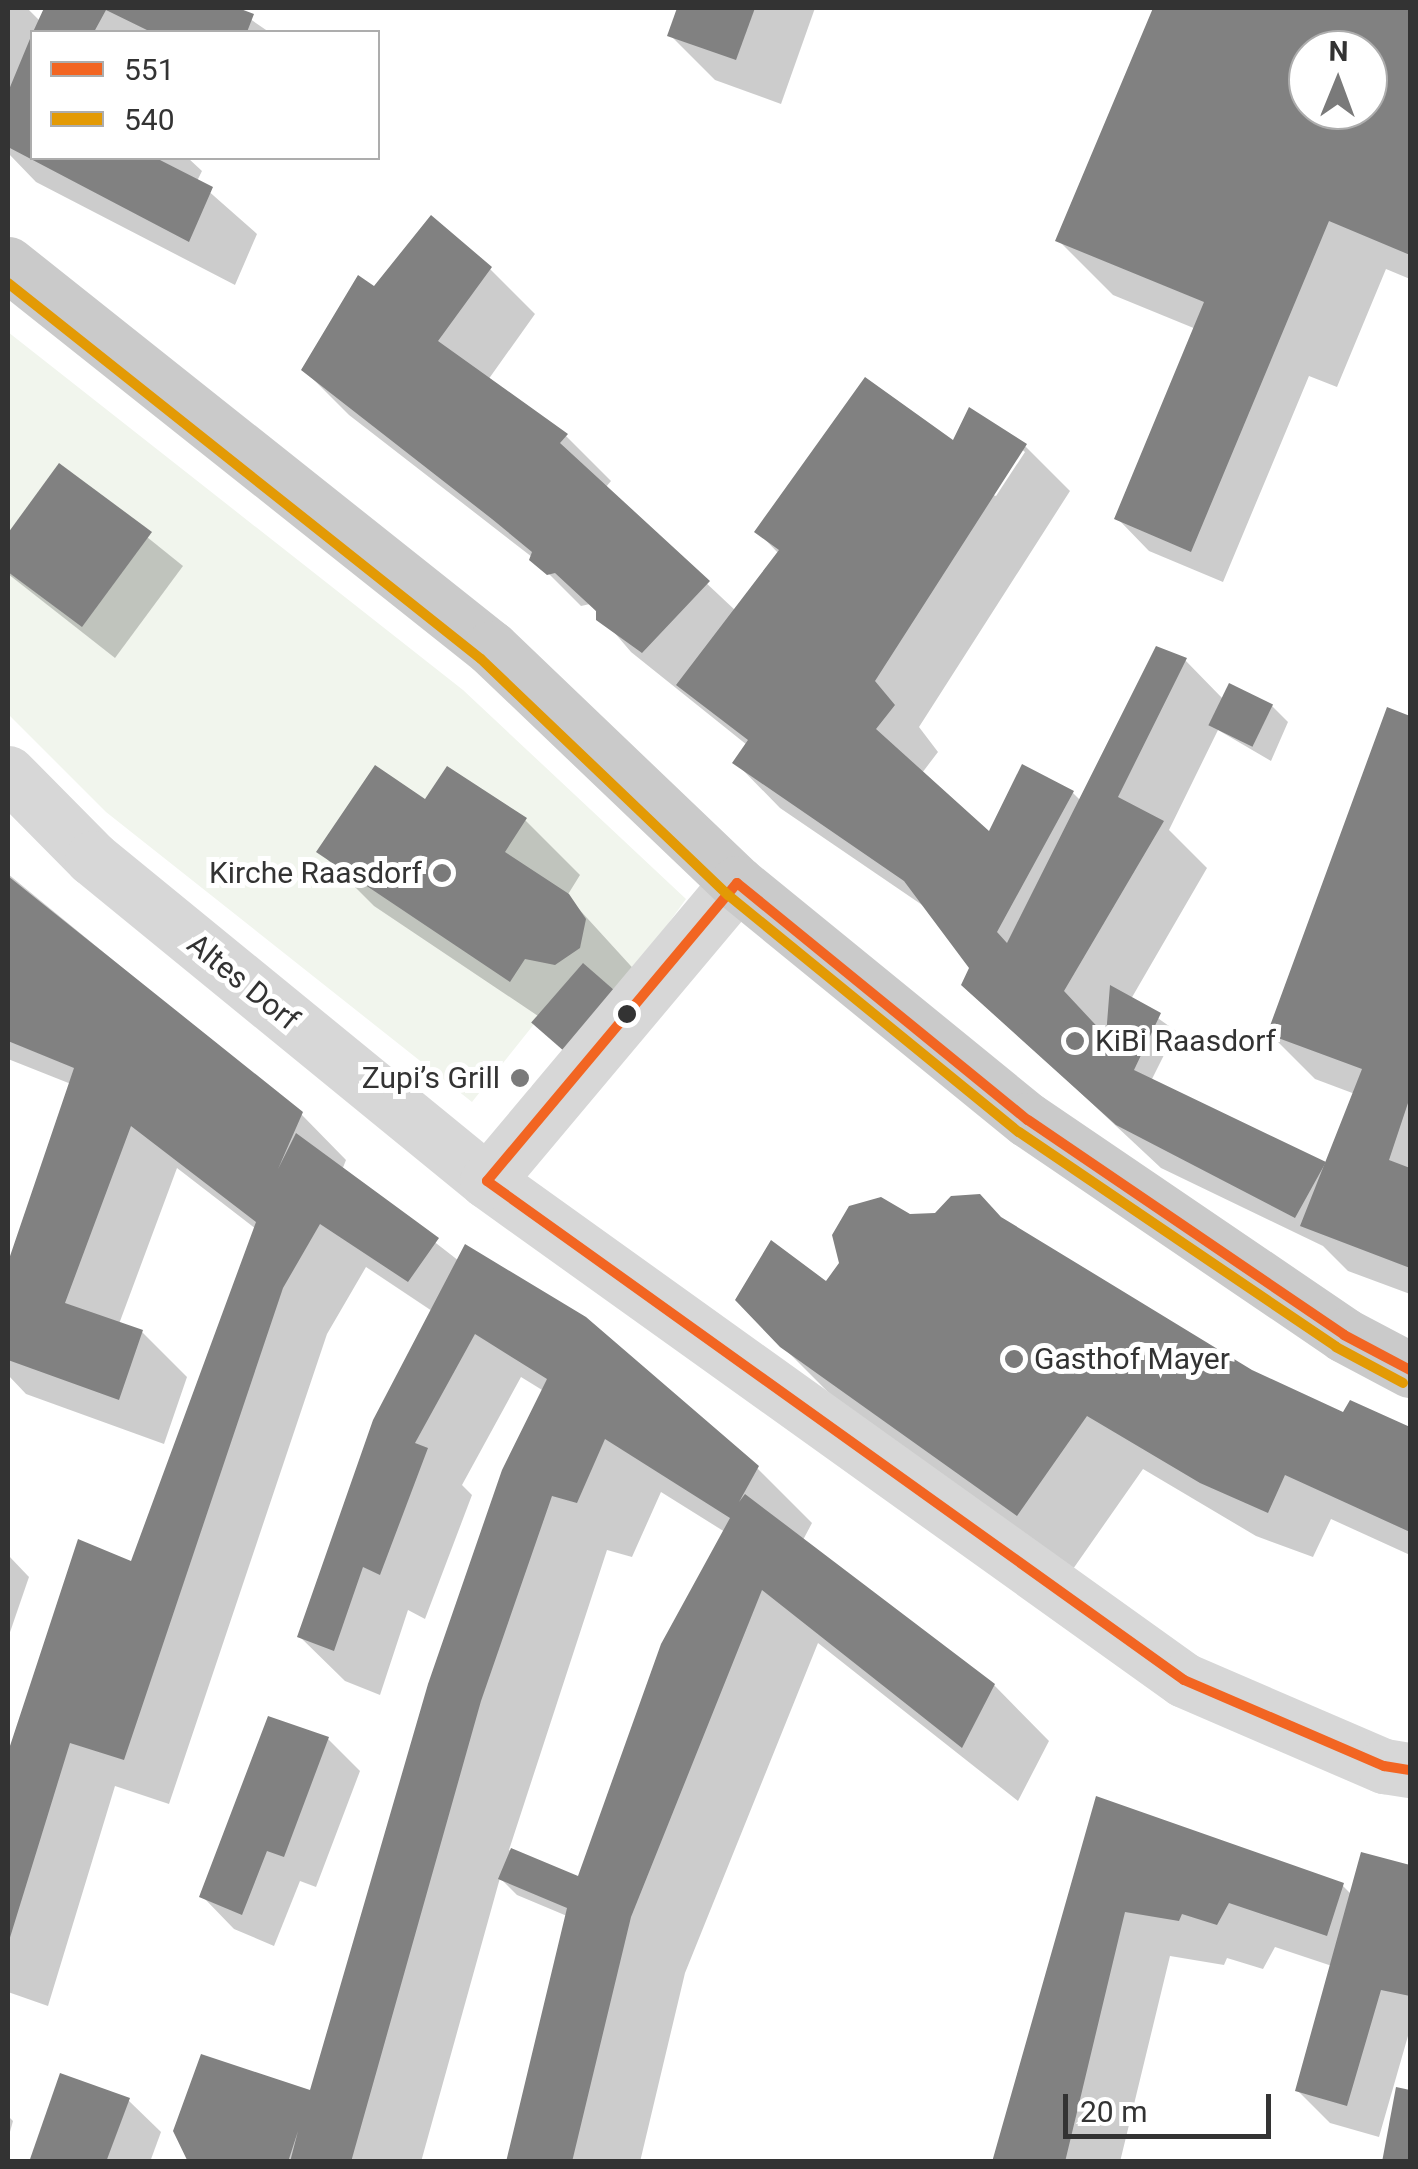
<!DOCTYPE html>
<html>
<head>
<meta charset="utf-8">
<style>
  body { margin:0 }
  #map { position:relative; width:1418px; height:2169px; overflow:hidden; background:#fff; font-family:Roboto,sans-serif }
  div>[style] { position:absolute }
  .green>* { inset:0; background:#f1f5ed }
  .shadow>* { inset:0; background:#0003 }
  .building>* { inset:0; background:#818181; transform-origin:0 0 }
  .minor>* { height:55px; margin:-27.5px; padding:0 27.5px; transform-origin:27.5px; border-radius:27.5px; background:#d7d7d7 }
  .major>* { height:55px; margin:-27.5px; padding:0 27.5px; transform-origin:27.5px; border-radius:27.5px; background:#cacaca }
  .bus-1>* { height:10px; margin:-5px; padding:0 5px; transform-origin:5px; border-radius:5px; background:#f26522 }
  .bus-2>* { height:10px; margin:-5px; padding:0 5px; transform-origin:5px; border-radius:5px; background:#e39a05 }
  .dots>* { width:28px; height:28px; translate:-50% -50%; box-sizing:border-box; border:5px solid #fff; border-radius:50% }
  span { translate:-50% -50%; white-space:nowrap; text-align:center; line-height:1.15; -webkit-text-stroke:10px #fff; paint-order:stroke }
  .poi-label { font-size:30px; color:#333 }
  .right { translate:-100% -50%; text-align:right }
  .left { translate:0 -50%; text-align:left }
  .street-label { font-size:30px; color:#333 }
  .frame { position:absolute; inset:0; border:10px solid #333; pointer-events:none }
  .legend { position:absolute; left:30px; top:30px; width:350px; height:130px; box-sizing:border-box; background:#fff; border:2px solid #adadad; margin:0; padding:12px 18px; list-style:none; font-size:30px; color:#333 }
  .legend li { display:flex; align-items:center; gap:20px; height:50px }
  .legend b { width:50px; border:2px solid #adadad }
  .north { position:absolute; left:1288px; top:30px; width:100px; height:100px; box-sizing:border-box; background:#fff; border:2px solid #adadad; border-radius:50%; rotate:1deg; font-size:28px; font-weight:700; line-height:40px; text-align:center; color:#333 }
  .north::after { content:''; display:block; margin:auto; width:35px; height:45px; background:#7a7a7a; clip-path:polygon(50% 0,100% 100%,50% 72%,0 100%) }
  .scale { position:absolute; left:1063px; top:2094px; width:208px; height:45px; box-sizing:border-box; border:5px solid #333; border-top:0; padding-left:12px; font-size:30px; line-height:35px; white-space:nowrap; color:#333; -webkit-text-stroke:8px #fff; paint-order:stroke }
</style>
</head>
<body>
<div id="map">
  <div class="green">
    <div style="clip-path:polygon(8px 332px,463px 690px,686px 899px,618px 993px,582px 964px,472px 1102px,106px 812px,8px 714px)"></div>
  </div>
  <div class="shadow">
    <div style="clip-path:polygon(8px 8px,27px 8px,41px 22px,47px 8px,234px 8px,269px 32px,32px 32px,32px 158px,188px 158px,202px 171px,197px 181px,257px 234px,235px 285px,36px 182px,8px 153px)"></div>
    <div style="clip-path:polygon(679px 8px,815px 8px,781px 104px,715px 80px,670px 35px)"></div>
    <div style="clip-path:polygon(evenodd,1156px 8px,1410px 12px,1410px 279px,1386px 269px,1337px 387px,1309px 376px,1223px 582px,1149px 551px,1117px 518px,1196px 329px,1113px 295px,1058px 240px,1156px 8px,1308px 50px,1368px 50px,1368px 110px,1308px 110px,1308px 50px)"></div>
    <div style="clip-path:polygon(evenodd,490px 269px,535px 314px,488px 380px,566px 436px,611px 481px,605px 488px,736px 611px,779px 554px,758px 532px,952px 442px,1025px 446px,1070px 491px,919px 727px,938px 752px,922px 773px,996px 842px,1073px 793px,1081px 801px,1185px 660px,1224px 700px,1272px 706px,1288px 722px,1271px 761px,1218px 730px,1169px 830px,1207px 868px,1131px 999px,1176px 1031px,1151px 1081px,1327px 1165px,1355px 1094px,1315px 1079px,1270px 1034px,1389px 710px,1410px 718px,1410px 1294px,1348px 1271px,1323px 1246px,1161px 1168px,964px 984px,974px 969px,928px 909px,780px 808px,735px 762px,747px 745px,631px 652px,590px 604px,581px 606px,532px 557px,349px 415px,304px 370px,375px 289px,490px 269px,1021px 449px,1025px 452px,996px 496px,993px 495px,1021px 449px)"></div>
    <div style="clip-path:polygon(60px 467px,183px 566px,115px 658px,8px 574px,8px 537px)"></div>
    <div style="clip-path:polygon(426px 803px,525px 820px,580px 875px,567px 896px,640px 976px,587px 1066px,537px 1024px,541px 1018px,374px 906px,319px 851px)"></div>
    <div style="clip-path:polygon(evenodd,8px 874px,301px 1114px,346px 1160px,342px 1170px,459px 1261px,757px 1468px,812px 1523px,803px 1540px,994px 1685px,1049px 1741px,1018px 1801px,818px 1643px,685px 1973px,640px 2162px,509px 2162px,567px 1916px,517px 1895px,500px 1878px,421px 2162px,191px 2162px,312px 2095px,547px 1393px,521px 1377px,462px 1485px,472px 1495px,425px 1619px,408px 1610px,380px 1695px,345px 1681px,299px 1636px,432px 1311px,366px 1267px,327px 1334px,169px 1804px,115px 1786px,48px 2006px,8px 1992px,8px 1760px,80px 1542px,133px 1564px,256px 1229px,177px 1168px,119px 1324px,142px 1332px,187px 1377px,164px 1444px,26px 1394px,8px 1375px,8px 1270px,71px 1084px,8px 1059px,8px 874px,661px 1492px,725px 1532px,579px 1880px,509px 1850px,607px 1550px,632px 1557px,661px 1492px)"></div>
    <div style="clip-path:polygon(910px 1216px,1004px 1222px,1252px 1373px,1344px 1416px,1351px 1403px,1410px 1430px,1410px 1555px,1331px 1519px,1313px 1557px,1256px 1536px,1143px 1469px,1073px 1569px,838px 1402px,781px 1345px,827px 1284px)"></div>
    <div style="clip-path:polygon(8px 1555px,29px 1577px,8px 1638px)"></div>
    <div style="clip-path:polygon(328px 1739px,360px 1771px,316px 1887px,300px 1881px,274px 1946px,234px 1929px,202px 1896px)"></div>
    <div style="clip-path:polygon(1098px 1799px,1343px 1886px,1352px 1895px,1363px 1855px,1410px 1868px,1410px 2029px,1379px 2137px,1330px 2123px,1298px 2091px,1332px 1966px,1275px 1947px,1263px 1969px,1227px 1958px,1224px 1965px,1170px 1956px,1120px 2162px,994px 2162px)"></div>
    <div style="clip-path:polygon(128px 2100px,161px 2132px,150px 2162px,32px 2162px)"></div>
    <div style="clip-path:polygon(8px 2116px,13px 2121px,8px 2139px)"></div>
  </div>
  <div class="building">
    <div style="clip-path:polygon(44px 8px,238px 8px,254px 14px,247px 32px,151px 32px,106px 10px,94px 32px,33px 32px)"></div>
    <div style="clip-path:polygon(677px 8px,755px 8px,736px 60px,667px 36px)"></div>
    <div style="clip-path:polygon(evenodd,1153px 8px,1410px 9px,1410px 255px,1329px 221px,1191px 552px,1114px 519px,1204px 302px,1055px 241px,1153px 8px,1308px 50px,1368px 50px,1368px 110px,1308px 110px,1308px 50px)"></div>
    <div style="clip-path:polygon(32px 34px,32px 158px,156px 158px,213px 187px,189px 242px,8px 147px,8px 92px)"></div>
    <div style="clip-path:polygon(431px 215px,492px 267px,438px 341px,568px 434px,560px 443px,710px 581px,642px 653px,596px 620px,596px 611px,555px 573px,547px 575px,529px 560px,532px 552px,492px 519px,301px 370px,358px 275px,374px 286px)"></div>
    <div style="clip-path:polygon(865px 377px,953px 440px,969px 407px,1027px 444px,875px 681px,895px 705px,876px 729px,989px 831px,1022px 764px,1074px 791px,997px 932px,1007px 943px,1156px 646px,1187px 658px,1118px 797px,1164px 821px,1064px 991px,1106px 1036px,1110px 985px,1161px 1013px,1134px 1070px,1326px 1162px,1295px 1218px,1116px 1125px,961px 985px,969px 968px,904px 881px,732px 763px,748px 740px,676px 685px,779px 550px,754px 532px)"></div>
    <div style="clip-path:polygon(59px 463px,152px 532px,82px 627px,8px 572px,8px 533px)"></div>
    <div style="left:1229px;top:683px;width:49px;height:47px;rotate:26deg"></div>
    <div style="clip-path:polygon(1387px 707px,1410px 716px,1410px 1097px,1389px 1160px,1410px 1168px,1410px 1268px,1300px 1226px,1362px 1069px,1267px 1034px)"></div>
    <div style="clip-path:polygon(375px 765px,425px 799px,447px 766px,527px 818px,505px 852px,569px 894px,586px 919px,580px 948px,555px 965px,525px 959px,510px 982px,316px 852px)"></div>
    <div style="clip-path:polygon(8px 876px,303px 1112px,278px 1169px,296px 1133px,439px 1238px,408px 1282px,320px 1224px,283px 1288px,124px 1760px,70px 1743px,8px 1944px,8px 1752px,78px 1539px,131px 1561px,256px 1222px,131px 1126px,65px 1303px,143px 1330px,119px 1400px,8px 1360px,8px 1262px,74px 1068px,8px 1041px)"></div>
    <div style="left:583px;top:963px;width:46px;height:79px;rotate:41deg"></div>
    <div style="clip-path:polygon(980px 1194px,1001px 1217px,1252px 1370px,1343px 1412px,1350px 1400px,1410px 1427px,1410px 1532px,1285px 1475px,1268px 1513px,1200px 1483px,1087px 1416px,1017px 1516px,780px 1347px,735px 1300px,771px 1240px,826px 1281px,839px 1263px,832px 1235px,849px 1206px,881px 1197px,910px 1214px,935px 1213px,951px 1196px)"></div>
    <div style="clip-path:polygon(465px 1244px,586px 1317px,759px 1466px,739px 1502px,745px 1494px,995px 1684px,962px 1748px,762px 1590px,631px 1917px,572px 2162px,506px 2162px,567px 1908px,498px 1879px,511px 1848px,578px 1876px,661px 1644px,730px 1518px,605px 1439px,577px 1503px,552px 1496px,481px 1701px,351px 2162px,290px 2162px,298px 2131px,288px 2162px,188px 2162px,173px 2131px,201px 2054px,310px 2090px,428px 1684px,502px 1470px,547px 1379px,475px 1334px,415px 1443px,428px 1448px,380px 1575px,363px 1567px,334px 1651px,297px 1637px,373px 1420px)"></div>
    <div style="clip-path:polygon(268px 1716px,329px 1737px,284px 1857px,267px 1851px,242px 1915px,199px 1897px)"></div>
    <div style="clip-path:polygon(1096px 1796px,1344px 1883px,1327px 1936px,1229px 1903px,1217px 1925px,1182px 1914px,1179px 1921px,1125px 1912px,1065px 2162px,992px 2162px)"></div>
    <div style="clip-path:polygon(1361px 1852px,1410px 1865px,1410px 1996px,1381px 1990px,1347px 2106px,1295px 2091px)"></div>
    <div style="clip-path:polygon(60px 2073px,130px 2098px,106px 2162px,29px 2162px)"></div>
    <div style="clip-path:polygon(1396px 2087px,1410px 2090px,1410px 2162px,1382px 2162px)"></div>
  </div>
  <div class="minor">
    <div style="left:8px;top:773px;width:120px;rotate:45.3deg"></div>
    <div style="left:92px;top:858px;width:510px;rotate:39.27deg"></div>
    <div style="left:487px;top:1181px;width:857px;rotate:35.6deg"></div>
    <div style="left:1184px;top:1680px;width:218px;rotate:23.3deg"></div>
    <div style="left:1384px;top:1766px;width:26px;rotate:9deg"></div>
    <div style="left:487px;top:1181px;width:389px;rotate:-50deg"></div>
  </div>
  <div class="major">
    <div style="left:8px;top:264px;width:617px;rotate:38.49deg"></div>
    <div style="left:491px;top:648px;width:340px;rotate:43.7deg"></div>
    <div style="left:737px;top:883px;width:375px;rotate:39.2deg"></div>
    <div style="left:1028px;top:1120px;width:382px;rotate:34.2deg"></div>
    <div style="left:1344px;top:1335px;width:75px;rotate:27.9deg"></div>
  </div>
  <div class="bus-1">
    <div style="left:737px;top:883px;width:375px;rotate:39.2deg"></div>
    <div style="left:1028px;top:1120px;width:382px;rotate:34.2deg"></div>
    <div style="left:1344px;top:1335px;width:75px;rotate:27.9deg"></div>
    <div style="left:487px;top:1181px;width:857px;rotate:35.6deg"></div>
    <div style="left:1184px;top:1680px;width:218px;rotate:23.3deg"></div>
    <div style="left:1384px;top:1766px;width:26px;rotate:9deg"></div>
    <div style="left:487px;top:1181px;width:389px;rotate:-50deg"></div>
  </div>
  <div class="bus-2">
    <div style="left:8px;top:283px;width:604px;rotate:38.48deg"></div>
    <div style="left:481px;top:659px;width:342px;rotate:43.7deg"></div>
    <div style="left:728px;top:895px;width:375px;rotate:39.2deg"></div>
    <div style="left:1019px;top:1132px;width:383px;rotate:34.1deg"></div>
    <div style="left:1336px;top:1347px;width:76px;rotate:28.2deg"></div>
  </div>
  <div class="dots">
    <div style="left:442px;top:873px;background:#7a7a7a"></div>
    <div style="left:627px;top:1014px;background:#333"></div>
    <div style="left:1075px;top:1041px;background:#7a7a7a"></div>
    <div style="left:520px;top:1078px;background:#7a7a7a"></div>
    <div style="left:1014px;top:1359px;background:#7a7a7a"></div>
  </div>
  <div class="poi-label">
    <span class="right" style="left:422px;top:873px">Kirche Raasdorf</span>
    <span class="left" style="left:1095px;top:1041px">KiBi Raasdorf</span>
    <span class="right" style="left:500px;top:1078px">Zupi’s Grill</span>
    <span class="left" style="left:1034px;top:1359px">Gasthof Mayer</span>
  </div>
  <div class="street-label">
    <span style="left:243px;top:982px;rotate:39deg">Altes Dorf</span>
  </div>
  <div class="frame"></div>
  <ul class="legend">
  <li><b style="height:12px;background:#f26522"></b>551</li>
  <li><b style="height:12px;background:#e39a05"></b>540</li>
  </ul>
  <div class="north">N</div>
  <div class="scale">20 m</div>
</div>
</body>
</html>
